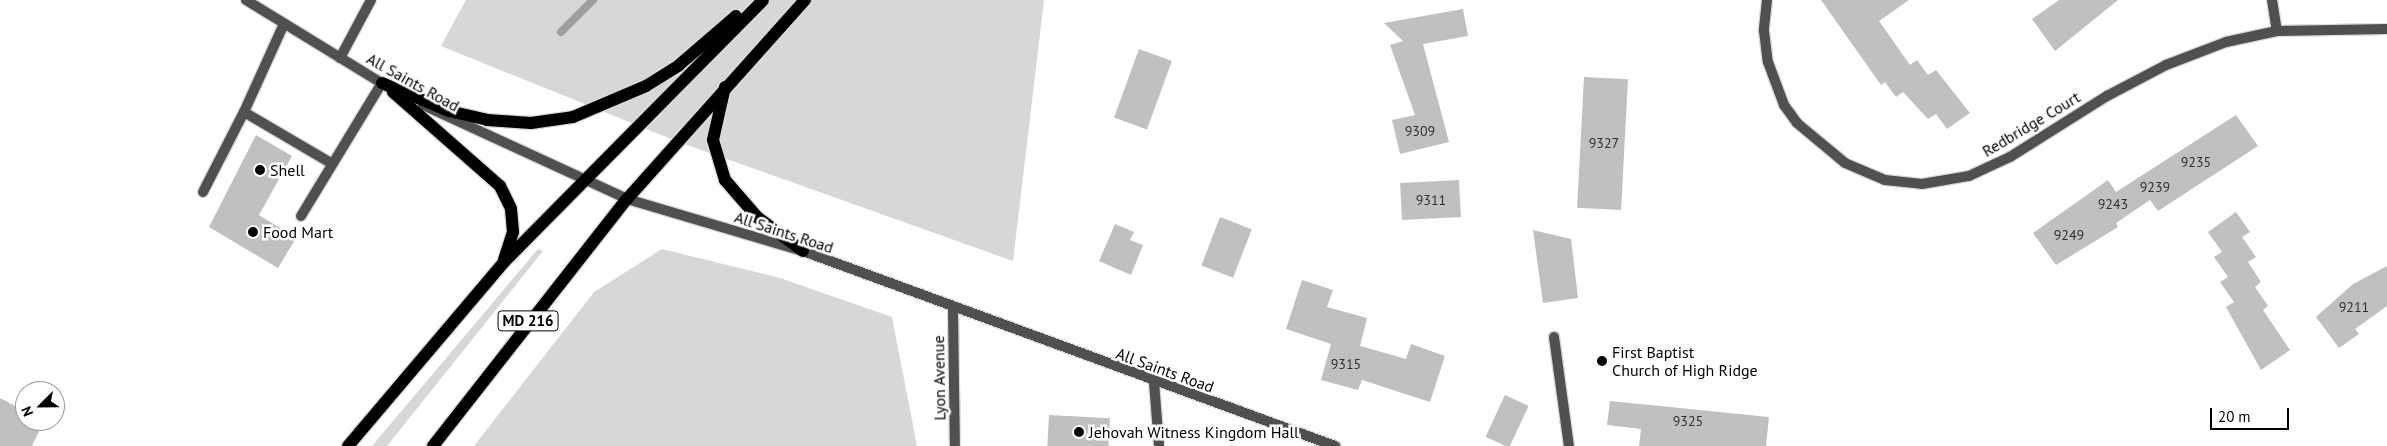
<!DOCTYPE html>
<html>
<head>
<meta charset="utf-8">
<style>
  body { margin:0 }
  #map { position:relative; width:2387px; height:446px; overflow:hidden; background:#fff; font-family:"PT Sans",sans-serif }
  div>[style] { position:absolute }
  .green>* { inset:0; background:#d7d7d7 }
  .stream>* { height:8px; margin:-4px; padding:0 4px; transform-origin:4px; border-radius:4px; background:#9e9e9e }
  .building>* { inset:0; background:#c0c0c0; transform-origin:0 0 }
  .roads { filter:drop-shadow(1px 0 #dbdbdb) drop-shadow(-1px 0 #dbdbdb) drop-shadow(0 1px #dbdbdb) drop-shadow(0 -1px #dbdbdb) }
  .service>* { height:10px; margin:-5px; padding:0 5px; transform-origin:5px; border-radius:5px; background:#505050 }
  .minor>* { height:10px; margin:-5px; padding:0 5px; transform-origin:5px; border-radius:5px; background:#505050 }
  .tertiary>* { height:10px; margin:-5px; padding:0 5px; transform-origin:5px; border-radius:5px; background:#505050 }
  .primary>* { height:12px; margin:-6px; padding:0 6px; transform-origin:6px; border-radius:6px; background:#000 }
  .dots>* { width:14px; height:14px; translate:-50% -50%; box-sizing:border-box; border:2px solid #fff; border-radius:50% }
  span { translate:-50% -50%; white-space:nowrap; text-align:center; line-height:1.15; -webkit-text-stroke:5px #fff; paint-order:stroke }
  .number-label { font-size:14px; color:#303030 }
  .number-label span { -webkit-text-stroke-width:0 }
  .shield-label span { padding:1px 4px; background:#fff; border:1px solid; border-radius:4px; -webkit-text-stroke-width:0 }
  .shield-label { font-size:15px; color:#000; font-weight:700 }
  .street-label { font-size:16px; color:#000 }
  .poi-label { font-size:16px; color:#000 }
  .left { translate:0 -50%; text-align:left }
  .north { position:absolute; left:15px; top:381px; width:50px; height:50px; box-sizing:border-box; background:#fff; border:1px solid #999; border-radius:50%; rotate:247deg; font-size:14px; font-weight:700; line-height:20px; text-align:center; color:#000 }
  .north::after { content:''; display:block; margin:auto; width:18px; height:22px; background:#000; clip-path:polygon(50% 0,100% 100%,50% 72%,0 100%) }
  .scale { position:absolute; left:2210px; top:408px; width:79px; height:22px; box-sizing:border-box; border:2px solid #000; border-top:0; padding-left:6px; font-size:15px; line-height:18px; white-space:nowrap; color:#000; -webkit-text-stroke:4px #fff; paint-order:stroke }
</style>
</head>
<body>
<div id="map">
  <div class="green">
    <div style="clip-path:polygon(466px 0,1044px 0,1013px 261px,676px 141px,441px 46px)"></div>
    <div style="clip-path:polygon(538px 249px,543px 251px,387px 446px,372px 446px)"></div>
    <div style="clip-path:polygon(662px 249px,780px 278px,892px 317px,917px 446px,474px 446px,594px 292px)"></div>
  </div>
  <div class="stream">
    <div style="left:561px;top:32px;width:45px;rotate:-45deg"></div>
  </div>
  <div class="building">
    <div style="clip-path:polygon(1821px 0,1909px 0,1879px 21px,1910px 65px,1917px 60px,1928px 75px,1936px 70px,1970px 113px,1947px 129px,1936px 114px,1928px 119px,1903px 92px,1896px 97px,1885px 82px,1881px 85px)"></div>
    <div style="clip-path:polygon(2059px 0,2118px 0,2055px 51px,2032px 19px)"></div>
    <div style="clip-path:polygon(1463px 9px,1468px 36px,1423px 44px,1449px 142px,1400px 154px,1392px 120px,1415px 115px,1390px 45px,1403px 41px,1384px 23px)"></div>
    <div style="left:1139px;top:49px;width:35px;height:73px;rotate:20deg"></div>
    <div style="left:1584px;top:77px;width:44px;height:131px;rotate:3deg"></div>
    <div style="clip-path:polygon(2236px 115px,2258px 146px,2158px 211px,2150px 200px,2116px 223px,2118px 227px,2056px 265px,2033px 233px,2108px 180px,2116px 192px)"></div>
    <div style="clip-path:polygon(256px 135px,292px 156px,259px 215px,296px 238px,278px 268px,209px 227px)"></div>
    <div style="left:1459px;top:180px;width:37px;height:59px;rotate:87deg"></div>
    <div style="clip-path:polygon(2236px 212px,2250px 232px,2242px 237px,2256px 257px,2248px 262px,2261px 282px,2255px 287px,2268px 306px,2263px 310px,2290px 350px,2261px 370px,2226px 307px,2234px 302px,2220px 282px,2228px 277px,2214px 257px,2222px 252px,2208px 232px)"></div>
    <div style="left:1220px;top:217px;width:34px;height:52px;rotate:21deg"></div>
    <div style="clip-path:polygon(1115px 224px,1134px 232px,1130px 240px,1143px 245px,1131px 275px,1099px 261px)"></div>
    <div style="clip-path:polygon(1533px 230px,1571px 239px,1578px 298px,1543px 303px)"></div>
    <div style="clip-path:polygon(2387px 266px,2387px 306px,2355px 329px,2359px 334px,2339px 348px,2316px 317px,2353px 284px)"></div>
    <div style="clip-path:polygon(1302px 280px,1333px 290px,1327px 307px,1367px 318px,1360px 346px,1406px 359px,1411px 344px,1445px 356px,1430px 402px,1362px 380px,1358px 390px,1321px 380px,1331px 344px,1286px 329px)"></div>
    <div style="left:1505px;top:395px;width:26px;height:46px;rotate:25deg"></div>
    <div style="clip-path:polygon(0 398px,25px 411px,25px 421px,44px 421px,32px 446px,0 446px)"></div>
    <div style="clip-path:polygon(1610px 401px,1769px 417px,1766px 446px,1639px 446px,1641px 429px,1607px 425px)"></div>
    <div style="left:1049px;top:415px;width:61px;height:31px;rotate:3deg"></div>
  </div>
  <div class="roads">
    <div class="service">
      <div style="left:340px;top:58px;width:66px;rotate:-61.9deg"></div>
      <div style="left:244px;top:112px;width:97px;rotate:-65.6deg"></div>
      <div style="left:203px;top:192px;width:90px;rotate:-62.9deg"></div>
      <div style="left:244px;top:112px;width:101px;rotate:30.4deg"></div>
      <div style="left:301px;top:216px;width:156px;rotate:-58.7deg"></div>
      <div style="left:1554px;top:337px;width:110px;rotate:82.2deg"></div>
      <div style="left:1154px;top:382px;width:64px;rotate:85.5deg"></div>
    </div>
    <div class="minor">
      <div style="left:1767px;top:0;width:31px;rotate:96deg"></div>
      <div style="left:1764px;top:31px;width:31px;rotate:83deg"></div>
      <div style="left:1768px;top:62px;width:46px;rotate:69.6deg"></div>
      <div style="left:1784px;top:105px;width:22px;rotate:54deg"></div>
      <div style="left:1797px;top:123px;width:62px;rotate:39.8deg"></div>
      <div style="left:1845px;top:163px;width:43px;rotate:23deg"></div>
      <div style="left:1885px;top:180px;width:37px;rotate:6deg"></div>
      <div style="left:1922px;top:184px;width:48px;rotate:-9.7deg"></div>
      <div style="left:1969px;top:176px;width:45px;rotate:-24.9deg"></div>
      <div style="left:2010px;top:157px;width:115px;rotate:-32.2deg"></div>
      <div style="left:2107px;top:96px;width:67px;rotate:-27.7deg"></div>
      <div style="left:2166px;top:65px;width:64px;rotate:-21deg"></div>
      <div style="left:2226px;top:42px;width:52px;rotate:-12.2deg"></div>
      <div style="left:2277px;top:31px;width:110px;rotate:-1deg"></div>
      <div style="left:2272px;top:0;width:31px;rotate:81deg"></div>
      <div style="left:953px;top:310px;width:136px;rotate:89.2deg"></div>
    </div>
    <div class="tertiary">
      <div style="left:246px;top:0;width:167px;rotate:31.5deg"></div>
      <div style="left:423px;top:105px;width:225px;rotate:24.7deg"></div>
      <div style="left:627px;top:199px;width:184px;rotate:16.5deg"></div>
      <div style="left:803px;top:251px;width:567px;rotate:20.13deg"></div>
    </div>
    <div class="primary">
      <div style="left:382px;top:83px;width:73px;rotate:22.7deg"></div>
      <div style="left:449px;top:111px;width:39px;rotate:13deg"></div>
      <div style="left:487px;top:120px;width:44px;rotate:3.9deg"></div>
      <div style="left:531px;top:123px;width:42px;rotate:-8.1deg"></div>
      <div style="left:573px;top:117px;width:79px;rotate:-23deg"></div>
      <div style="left:646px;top:86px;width:39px;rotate:-32deg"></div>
      <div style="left:679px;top:65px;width:75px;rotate:-40.7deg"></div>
      <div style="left:725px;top:87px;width:54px;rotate:102.8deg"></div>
      <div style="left:713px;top:140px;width:42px;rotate:73.3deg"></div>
      <div style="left:725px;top:180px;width:49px;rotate:49.1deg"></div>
      <div style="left:757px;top:217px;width:57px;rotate:36.5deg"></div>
      <div style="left:393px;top:92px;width:142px;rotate:41.3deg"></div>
      <div style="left:500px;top:186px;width:25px;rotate:64deg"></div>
      <div style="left:511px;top:209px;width:23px;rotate:85deg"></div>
      <div style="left:513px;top:232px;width:29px;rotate:108deg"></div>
      <div style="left:348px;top:446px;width:241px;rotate:-49.7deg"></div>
      <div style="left:504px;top:262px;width:368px;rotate:-45.3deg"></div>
      <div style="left:433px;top:446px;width:314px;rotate:-51.9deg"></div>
      <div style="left:627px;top:199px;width:267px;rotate:-48.2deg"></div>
    </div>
  </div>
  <div class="dots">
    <div style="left:260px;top:170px;background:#000"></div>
    <div style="left:253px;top:232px;background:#000"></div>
    <div style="left:1602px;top:361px;background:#000"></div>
    <div style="left:1079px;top:432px;background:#000"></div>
  </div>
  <div class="number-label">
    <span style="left:1420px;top:131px">9309</span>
    <span style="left:1604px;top:143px">9327</span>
    <span style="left:2196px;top:162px">9235</span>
    <span style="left:2155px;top:187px">9239</span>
    <span style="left:1431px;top:200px">9311</span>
    <span style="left:2113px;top:204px">9243</span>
    <span style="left:2069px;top:235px">9249</span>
    <span style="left:2354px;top:307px">9211</span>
    <span style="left:1346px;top:364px">9315</span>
    <span style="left:1688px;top:421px">9325</span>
  </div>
  <div class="shield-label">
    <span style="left:528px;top:321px">MD 216</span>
  </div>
  <div class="street-label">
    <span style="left:413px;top:82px;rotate:29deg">All Saints Road</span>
    <span style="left:2031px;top:124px;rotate:-31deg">Redbridge Court</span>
    <span style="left:784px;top:232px;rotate:18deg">All Saints Road</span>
    <span style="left:1165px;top:370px;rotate:20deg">All Saints Road</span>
    <span style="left:939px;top:378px;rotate:-91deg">Lyon Avenue</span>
  </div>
  <div class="poi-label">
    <span class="left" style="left:270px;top:170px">Shell</span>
    <span class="left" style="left:263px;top:232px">Food Mart</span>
    <span class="left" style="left:1612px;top:361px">First Baptist<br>Church of High Ridge</span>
    <span class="left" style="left:1089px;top:432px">Jehovah Witness Kingdom Hall</span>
  </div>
  <div class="north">N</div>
  <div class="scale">20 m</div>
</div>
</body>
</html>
